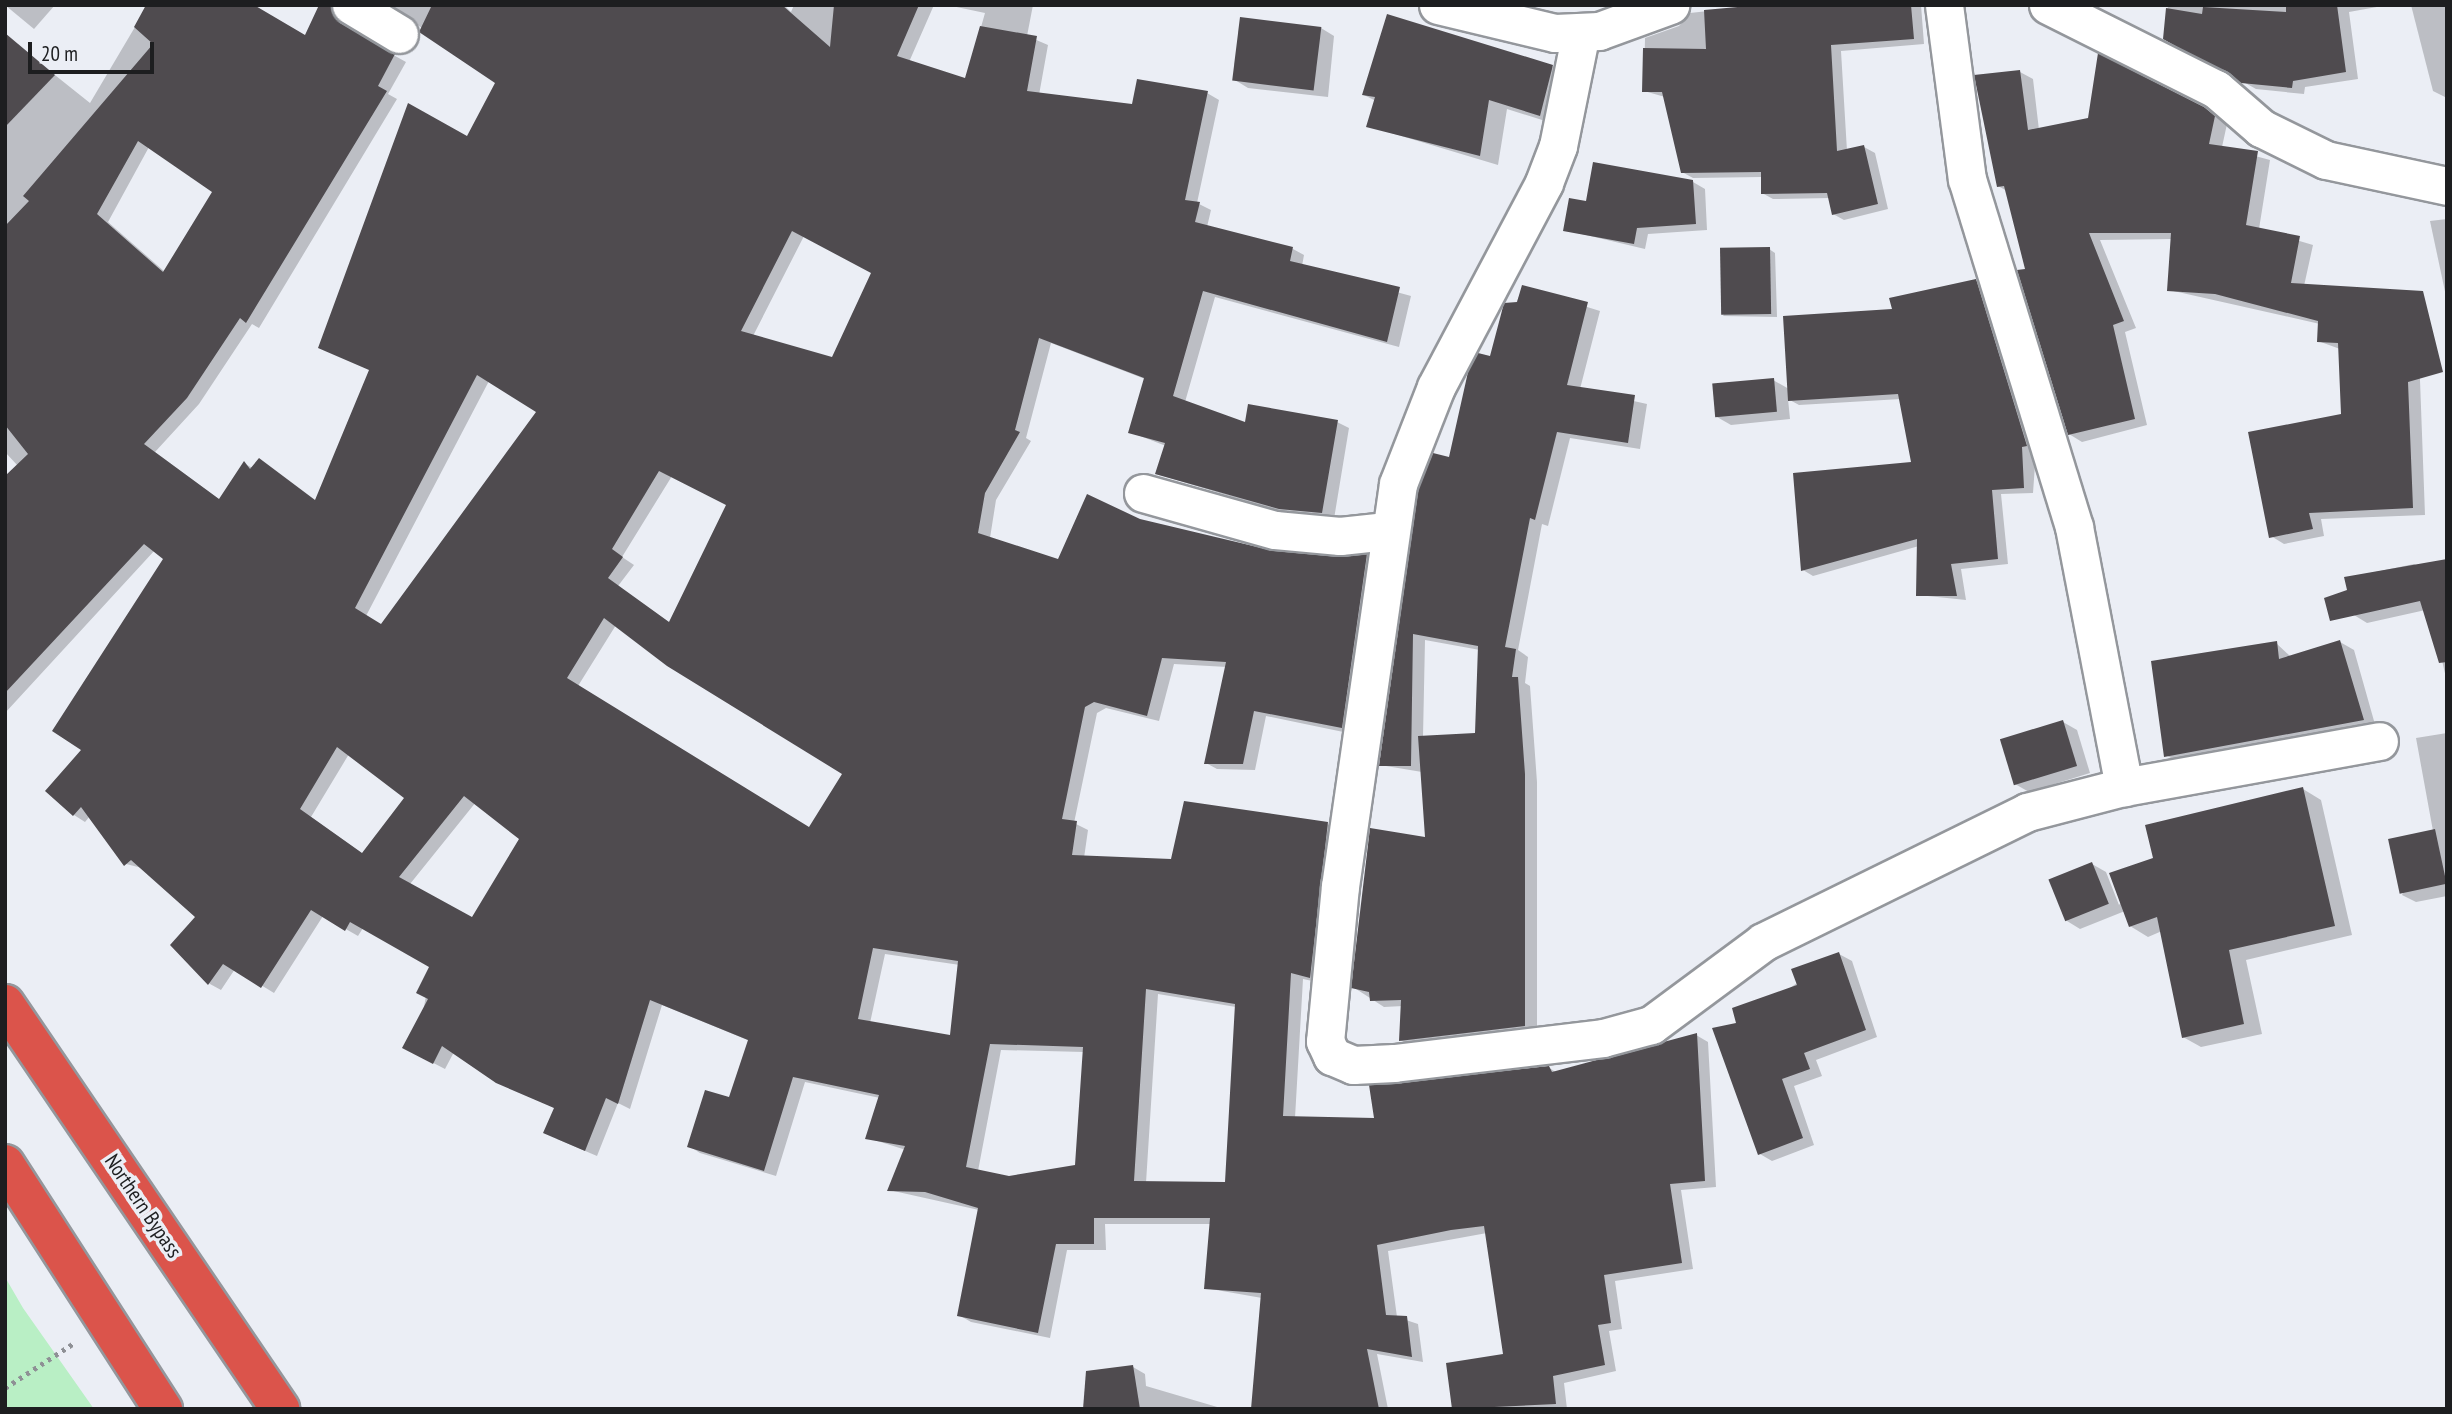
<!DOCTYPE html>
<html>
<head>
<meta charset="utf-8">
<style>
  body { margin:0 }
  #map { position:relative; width:2452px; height:1414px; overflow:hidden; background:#ebeef5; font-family:"PT Sans Narrow",sans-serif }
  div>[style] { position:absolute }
  .green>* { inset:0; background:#b9efc5 }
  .shadow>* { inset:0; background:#0003 }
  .building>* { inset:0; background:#4f4b4f; transform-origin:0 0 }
  .path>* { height:4.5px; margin-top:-2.25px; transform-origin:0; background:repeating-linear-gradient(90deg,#8e9095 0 3.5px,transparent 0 8.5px) }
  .roads { filter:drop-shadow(2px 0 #94979c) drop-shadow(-2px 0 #94979c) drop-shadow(0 2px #94979c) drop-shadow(0 -2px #94979c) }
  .minor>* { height:37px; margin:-18.5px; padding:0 18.5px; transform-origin:18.5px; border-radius:18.5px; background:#fff }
  .motorway>* { height:38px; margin:-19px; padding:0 19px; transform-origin:19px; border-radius:19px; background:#db544b }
  span { translate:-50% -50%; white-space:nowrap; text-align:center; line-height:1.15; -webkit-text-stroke:7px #ebeef5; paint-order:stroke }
  .street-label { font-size:21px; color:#1d1e20 }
  .frame { position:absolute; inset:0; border:7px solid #1d1e20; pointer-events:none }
  .scale { position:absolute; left:28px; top:42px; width:126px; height:32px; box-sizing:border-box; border:4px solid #1d1e20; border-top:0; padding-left:9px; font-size:21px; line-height:24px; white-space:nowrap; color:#1d1e20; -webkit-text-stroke:5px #ebeef5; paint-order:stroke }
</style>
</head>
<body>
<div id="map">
  <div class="green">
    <div style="clip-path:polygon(5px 1277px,23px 1308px,94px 1409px,5px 1409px)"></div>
  </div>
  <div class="shadow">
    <div style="clip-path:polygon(5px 5px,55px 5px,34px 29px)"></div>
    <div style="clip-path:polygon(evenodd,148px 5px,306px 37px,321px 5px,345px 5px,341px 13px,352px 32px,406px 62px,388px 94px,397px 99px,259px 328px,252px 324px,199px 404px,155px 452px,220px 500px,245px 464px,316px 501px,467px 139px,498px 83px,390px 5px,784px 5px,791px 12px,794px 5px,934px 5px,909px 62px,966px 80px,985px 13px,947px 5px,1033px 5px,1027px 36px,1048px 45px,1039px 95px,1134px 106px,1207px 93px,1219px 100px,1197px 203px,1211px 210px,1207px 227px,1293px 249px,1304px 255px,1302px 266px,1411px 296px,1399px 347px,1215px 297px,1185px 402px,1246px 424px,1337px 422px,1349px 428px,1334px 519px,1292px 515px,1157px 474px,1166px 446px,1130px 432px,1145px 379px,1051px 343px,1026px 438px,1031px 441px,996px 500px,990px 538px,1059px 562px,1139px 521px,1269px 552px,1366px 556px,1378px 563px,1353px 734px,1266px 716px,1255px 770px,1217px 769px,1206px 763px,1227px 667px,1174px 664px,1159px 721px,1106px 708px,1097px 713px,1074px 823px,1088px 830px,1084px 858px,1173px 861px,1327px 824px,1339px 831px,1322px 983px,1303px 979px,1295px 1118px,1376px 1120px,1548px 1067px,1557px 1073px,1696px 1035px,1708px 1042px,1716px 1187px,1681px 1190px,1693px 1269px,1615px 1281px,1622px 1329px,1609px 1331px,1616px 1371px,1564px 1383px,1567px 1409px,1454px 1409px,1505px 1355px,1487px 1233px,1388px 1251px,1397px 1317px,1418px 1324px,1423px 1362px,1377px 1354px,1388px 1409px,1253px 1409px,1262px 1298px,1205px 1288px,1211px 1224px,1105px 1224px,1106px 1250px,1067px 1250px,1050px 1338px,971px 1322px,959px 1315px,979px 1210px,889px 1190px,906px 1150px,868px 1138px,880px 1098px,805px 1082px,776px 1176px,700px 1153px,689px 1146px,731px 1099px,750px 1041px,662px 1005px,630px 1109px,618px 1103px,597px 1156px,557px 1139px,556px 1109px,454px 1052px,445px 1069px,416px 1054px,431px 966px,363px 928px,358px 936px,323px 916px,274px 993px,235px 969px,221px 990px,210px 984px,172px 945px,197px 917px,142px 868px,126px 864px,90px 816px,85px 822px,74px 815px,84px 749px,166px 558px,155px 550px,5px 713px,5px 524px,18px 466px,5px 452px,5px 56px,16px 44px,90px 103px,148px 5px,149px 147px,214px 191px,165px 272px,108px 222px,149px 147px,148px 5px,804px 236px,873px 273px,833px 359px,753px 336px,804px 236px,148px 5px,489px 381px,538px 412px,382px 626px,366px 616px,489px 381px,148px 5px,672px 476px,728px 505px,670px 623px,618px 586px,634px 565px,622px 557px,672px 476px,148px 5px,616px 625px,844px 774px,810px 829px,578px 686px,616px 625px,148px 5px,349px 754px,407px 798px,363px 854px,311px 817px,349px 754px,148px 5px,476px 802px,522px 839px,473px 919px,410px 884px,476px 802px,148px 5px,885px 954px,960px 965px,951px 1037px,870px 1023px,885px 954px,148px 5px,1158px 994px,1236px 1007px,1227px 1183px,1146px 1183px,1158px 994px,148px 5px,1001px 1050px,1084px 1052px,1076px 1166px,1009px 1178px,978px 1171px,1001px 1050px)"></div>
    <div style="clip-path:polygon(1762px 5px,1921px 5px,1924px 44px,1841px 51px,1847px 151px,1864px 147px,1875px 153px,1888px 209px,1844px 220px,1833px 214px,1830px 198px,1773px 199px,1762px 193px,1762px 177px,1693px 178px,1682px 172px,1665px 97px,1644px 91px,1645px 38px,1679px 26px,1690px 13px)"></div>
    <div style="clip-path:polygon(2168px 5px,2388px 5px,2349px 12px,2358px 79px,2305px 87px,2304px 94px,2256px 89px,2165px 38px)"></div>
    <div style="clip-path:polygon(2411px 5px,2447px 5px,2447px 98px,2433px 91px)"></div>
    <div style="clip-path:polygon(1321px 28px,1334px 36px,1328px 97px,1248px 88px,1235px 80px)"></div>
    <div style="clip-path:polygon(1552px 67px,1571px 77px,1558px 125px,1507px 109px,1498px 165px,1368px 126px,1376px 101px,1364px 95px)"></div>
    <div style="clip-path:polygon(2020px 72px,2033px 79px,2039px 130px,2203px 108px,2227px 124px,2222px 147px,2270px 160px,2259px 229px,2313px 245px,2304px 286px,2417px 299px,2425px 515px,2321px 519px,2324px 536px,2284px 544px,2271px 536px,2343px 415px,2340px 349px,2318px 341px,2320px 324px,2169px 290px,2172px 239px,2100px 240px,2136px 328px,2125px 332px,2147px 425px,2082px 442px,2069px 434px,2007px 191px,1998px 186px)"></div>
    <div style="clip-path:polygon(1693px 182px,1705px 189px,1707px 230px,1648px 234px,1645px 249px,1565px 230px,1587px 203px)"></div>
    <div style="clip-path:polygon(2447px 219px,2447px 301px,2430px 221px)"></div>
    <div style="clip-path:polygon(1769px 249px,1775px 253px,1777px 317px,1723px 316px)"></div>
    <div style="clip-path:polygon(1976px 281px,1986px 287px,2036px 451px,2033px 493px,2001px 494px,2008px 564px,1961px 569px,1966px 600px,1918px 595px,1919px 546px,1813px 576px,1803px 570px,1913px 464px,1901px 399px,1799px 405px,1788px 399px,1790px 419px,1731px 425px,1717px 417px,1773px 380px,1789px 389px,1894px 311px)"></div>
    <div style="clip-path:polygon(evenodd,1523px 287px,1600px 311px,1580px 389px,1647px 404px,1640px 449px,1570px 438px,1548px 526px,1542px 524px,1518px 650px,1528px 657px,1525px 683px,1530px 686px,1537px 782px,1537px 1033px,1413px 1047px,1400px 1040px,1403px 1006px,1384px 1007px,1353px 987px,1427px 839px,1422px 772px,1380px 765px,1450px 459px,1523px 287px,1425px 640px,1480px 650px,1477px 735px,1423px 737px,1425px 640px)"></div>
    <div style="clip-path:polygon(2447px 561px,2447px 682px,2430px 609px,2367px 623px,2354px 615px,2346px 578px,2414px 564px,2428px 571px)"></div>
    <div style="clip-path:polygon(2340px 642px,2354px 650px,2376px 728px,2179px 763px,2166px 755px,2276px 643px,2291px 657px)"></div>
    <div style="clip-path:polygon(2063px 722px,2077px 730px,2090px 773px,2029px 792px,2015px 784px)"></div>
    <div style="clip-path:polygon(2447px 733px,2447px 896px,2416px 902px,2402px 895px,2433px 831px,2416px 738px)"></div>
    <div style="clip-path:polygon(2303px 789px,2321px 800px,2352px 935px,2246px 960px,2262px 1034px,2201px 1047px,2183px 1037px,2162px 931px,2148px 937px,2130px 926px,2125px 911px,2080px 929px,2067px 921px,2092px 864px,2106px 872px,2119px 905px,2155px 859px)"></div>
    <div style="clip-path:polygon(1839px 954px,1852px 961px,1877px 1037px,1816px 1060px,1822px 1076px,1794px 1086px,1814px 1145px,1772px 1161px,1760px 1154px,1738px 1024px)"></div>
    <div style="clip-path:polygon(1133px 1367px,1145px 1374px,1146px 1386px,1224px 1409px,1085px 1409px)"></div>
  </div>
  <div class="building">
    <div style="clip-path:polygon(evenodd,146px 5px,254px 5px,305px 35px,319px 5px,330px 5px,340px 23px,395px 54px,378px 86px,387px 91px,246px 323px,240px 318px,187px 398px,144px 444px,219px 499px,244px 461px,250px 469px,259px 458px,315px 500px,369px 370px,318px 348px,408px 103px,467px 136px,495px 83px,419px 32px,432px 5px,782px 5px,830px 47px,834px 5px,919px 5px,897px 56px,965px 78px,980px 26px,1037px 36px,1027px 91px,1132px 104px,1137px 79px,1208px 91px,1185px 200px,1200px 202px,1195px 222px,1293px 247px,1290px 261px,1400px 287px,1387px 342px,1203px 291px,1173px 396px,1245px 422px,1248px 404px,1338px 420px,1322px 513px,1279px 509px,1155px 474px,1165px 443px,1128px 433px,1144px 378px,1039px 338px,1015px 430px,1020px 432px,985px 493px,978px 533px,1058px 559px,1087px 494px,1140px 519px,1270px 550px,1367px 554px,1342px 728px,1254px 711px,1243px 764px,1204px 764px,1226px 662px,1162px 658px,1147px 716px,1094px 702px,1085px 707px,1062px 819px,1077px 821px,1072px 855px,1171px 859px,1184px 801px,1328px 822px,1310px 978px,1291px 973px,1283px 1116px,1374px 1118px,1369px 1085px,1549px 1066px,1552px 1072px,1697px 1033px,1705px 1181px,1670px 1184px,1682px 1263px,1604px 1275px,1611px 1323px,1598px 1325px,1605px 1365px,1553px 1376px,1556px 1404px,1452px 1409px,1446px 1363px,1503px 1354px,1484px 1226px,1451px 1230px,1377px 1245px,1386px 1315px,1407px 1316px,1412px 1357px,1367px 1349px,1379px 1409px,1251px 1409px,1261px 1293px,1204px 1289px,1210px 1218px,1094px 1218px,1094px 1244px,1056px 1244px,1038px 1333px,957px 1316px,978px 1208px,925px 1192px,887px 1191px,905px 1146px,865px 1139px,879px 1095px,793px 1077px,764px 1171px,687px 1147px,705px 1090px,729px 1097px,748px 1040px,650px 1000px,618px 1104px,606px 1098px,585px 1151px,543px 1133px,554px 1108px,496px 1083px,442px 1046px,433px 1064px,402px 1048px,428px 999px,416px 993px,429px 967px,350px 922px,345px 931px,311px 910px,261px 988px,223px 964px,208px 985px,170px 945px,195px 917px,131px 860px,124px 866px,81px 807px,73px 816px,45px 791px,81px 750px,52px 731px,163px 559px,144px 544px,5px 693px,5px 476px,28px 454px,5px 425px,5px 226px,29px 201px,23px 196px,153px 44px,134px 27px,146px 5px,138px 141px,212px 192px,163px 272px,97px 214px,138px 141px,146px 5px,792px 231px,871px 273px,832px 357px,741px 331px,792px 231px,146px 5px,477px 375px,536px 412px,381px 624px,355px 608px,477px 375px,146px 5px,659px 471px,726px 505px,669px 622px,608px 578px,623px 557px,612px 549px,659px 471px,146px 5px,604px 618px,667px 666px,842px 774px,809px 827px,567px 678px,604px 618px,146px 5px,337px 747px,404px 798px,362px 853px,300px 809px,337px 747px,146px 5px,464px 796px,519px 839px,472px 917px,399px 877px,464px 796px,146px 5px,873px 948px,958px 961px,950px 1035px,858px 1019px,873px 948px,146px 5px,1146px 989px,1235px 1004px,1225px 1182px,1134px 1181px,1146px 989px,146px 5px,990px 1044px,1083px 1047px,1075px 1165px,1009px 1176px,966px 1167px,990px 1044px)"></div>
    <div style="clip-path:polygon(1760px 5px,1911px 5px,1914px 39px,1831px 45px,1837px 151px,1864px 145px,1878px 204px,1832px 215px,1827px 193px,1761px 194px,1761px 172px,1681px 173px,1662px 92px,1642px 92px,1643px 48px,1706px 49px,1704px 10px)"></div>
    <div style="clip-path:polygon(2286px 5px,2337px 5px,2346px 72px,2293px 81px,2292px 88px,2241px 83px,2163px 39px,2166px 8px,2202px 14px,2203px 7px,2286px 12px)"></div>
    <div style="clip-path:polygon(1387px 14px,1553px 65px,1540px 116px,1489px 100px,1480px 156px,1366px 127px,1375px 97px,1362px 95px)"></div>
    <div style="left:1240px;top:17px;width:82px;height:64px;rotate:7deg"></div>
    <div style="clip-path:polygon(5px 33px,55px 75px,5px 127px)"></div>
    <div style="clip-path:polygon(2098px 53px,2204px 107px,2215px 116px,2209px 144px,2258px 151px,2246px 225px,2300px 236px,2291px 283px,2423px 291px,2443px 372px,2408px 382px,2413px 508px,2309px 513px,2313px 529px,2269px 538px,2248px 432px,2341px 414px,2338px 343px,2317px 342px,2318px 321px,2215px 294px,2167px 291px,2171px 233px,2089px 233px,2124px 321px,2113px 325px,2135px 419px,2068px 435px,2017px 270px,2025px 269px,2004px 186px,1997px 187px,1974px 75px,2020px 70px,2028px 130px,2088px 118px)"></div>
    <div style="clip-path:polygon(1593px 162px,1693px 180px,1696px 224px,1637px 228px,1634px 244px,1563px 231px,1569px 198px,1586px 201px)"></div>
    <div style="left:1770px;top:247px;width:67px;height:50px;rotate:89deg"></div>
    <div style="clip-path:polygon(1976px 279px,2027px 446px,2022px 447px,2024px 488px,1992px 490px,1998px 559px,1951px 564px,1957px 596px,1916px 596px,1917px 539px,1801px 571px,1793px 473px,1911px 462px,1898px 394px,1788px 401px,1783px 316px,1892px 309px,1889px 298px)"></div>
    <div style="clip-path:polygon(1522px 285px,1588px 302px,1567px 385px,1635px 395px,1628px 443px,1557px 432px,1535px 520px,1530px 518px,1505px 647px,1516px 649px,1512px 677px,1518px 677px,1525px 774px,1525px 1026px,1399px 1041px,1401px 1000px,1370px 1001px,1369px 992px,1351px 988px,1370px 828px,1425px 837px,1418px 736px,1475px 733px,1478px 646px,1413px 634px,1411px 766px,1379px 766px,1418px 489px,1433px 453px,1449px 457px,1468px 372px,1478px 353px,1490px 356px,1504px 303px,1517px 302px)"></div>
    <div style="left:1774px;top:378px;width:34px;height:62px;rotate:85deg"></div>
    <div style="clip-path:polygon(2447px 559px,2447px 662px,2439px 663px,2420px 601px,2330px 621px,2324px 598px,2347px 590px,2344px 577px)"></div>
    <div style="clip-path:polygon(2340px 640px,2364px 720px,2164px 757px,2151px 661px,2277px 641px,2279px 659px)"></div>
    <div style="left:2063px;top:720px;width:48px;height:66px;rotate:73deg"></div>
    <div style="clip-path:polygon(2303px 787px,2335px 926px,2229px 950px,2244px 1024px,2182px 1038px,2157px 917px,2129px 927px,2109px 873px,2153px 858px,2145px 825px)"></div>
    <div style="left:2435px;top:829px;width:56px;height:48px;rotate:78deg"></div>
    <div style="left:2092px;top:862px;width:45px;height:47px;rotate:68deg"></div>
    <div style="clip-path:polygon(1839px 952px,1866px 1030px,1804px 1053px,1810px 1069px,1782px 1079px,1803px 1138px,1758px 1155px,1712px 1028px,1736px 1023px,1732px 1008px,1797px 985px,1791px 969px)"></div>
    <div style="clip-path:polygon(1133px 1365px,1140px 1409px,1083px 1409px,1086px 1371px)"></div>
  </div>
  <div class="path">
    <div style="left:5px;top:1388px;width:82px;rotate:-33.1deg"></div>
  </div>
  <div class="roads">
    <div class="minor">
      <div style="left:351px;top:5px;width:56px;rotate:31.1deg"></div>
      <div style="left:1438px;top:5px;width:120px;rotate:13.5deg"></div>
      <div style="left:1555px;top:33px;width:44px;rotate:-2.6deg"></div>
      <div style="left:1599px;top:31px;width:76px;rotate:-20.1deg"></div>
      <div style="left:1944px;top:5px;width:176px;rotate:82.5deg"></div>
      <div style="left:1967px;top:179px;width:364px;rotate:72.9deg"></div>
      <div style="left:2074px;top:527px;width:265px;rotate:79.1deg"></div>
      <div style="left:2048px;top:5px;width:188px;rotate:26.6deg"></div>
      <div style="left:2216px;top:89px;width:60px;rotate:40.9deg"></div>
      <div style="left:2261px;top:128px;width:72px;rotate:26.2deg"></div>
      <div style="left:2326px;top:160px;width:124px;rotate:12.1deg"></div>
      <div style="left:1581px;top:32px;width:116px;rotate:101.4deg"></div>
      <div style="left:1558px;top:146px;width:40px;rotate:111deg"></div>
      <div style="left:1544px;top:183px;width:231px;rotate:117.9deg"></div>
      <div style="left:1436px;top:387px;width:104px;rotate:111.4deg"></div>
      <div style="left:1398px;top:484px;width:406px;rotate:98.2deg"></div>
      <div style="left:1340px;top:886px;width:156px;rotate:95.5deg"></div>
      <div style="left:1325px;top:1041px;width:17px;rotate:65deg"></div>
      <div style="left:1332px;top:1056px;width:23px;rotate:23deg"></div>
      <div style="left:1353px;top:1065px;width:41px;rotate:-2.8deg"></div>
      <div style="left:1394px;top:1063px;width:210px;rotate:-6.8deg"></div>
      <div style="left:1603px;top:1038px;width:50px;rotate:-15.2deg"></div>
      <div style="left:1651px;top:1025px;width:139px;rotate:-36.5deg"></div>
      <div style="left:1763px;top:942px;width:294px;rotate:-26.2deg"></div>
      <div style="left:2027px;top:812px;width:100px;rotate:-14.5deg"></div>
      <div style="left:2124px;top:787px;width:259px;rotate:-10.2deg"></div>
      <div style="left:1143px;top:493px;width:137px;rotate:15.7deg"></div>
      <div style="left:1275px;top:530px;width:65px;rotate:5.3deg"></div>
      <div style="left:1340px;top:536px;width:47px;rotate:-6.1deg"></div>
    </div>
    <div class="motorway">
      <div style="left:5px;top:1004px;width:490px;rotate:55.8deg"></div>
      <div style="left:5px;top:1164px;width:292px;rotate:57.2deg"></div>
    </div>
  </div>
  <div class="street-label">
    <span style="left:143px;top:1206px;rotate:56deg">Northern Bypass</span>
  </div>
  <div class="frame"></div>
  <div class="scale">20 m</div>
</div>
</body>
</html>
